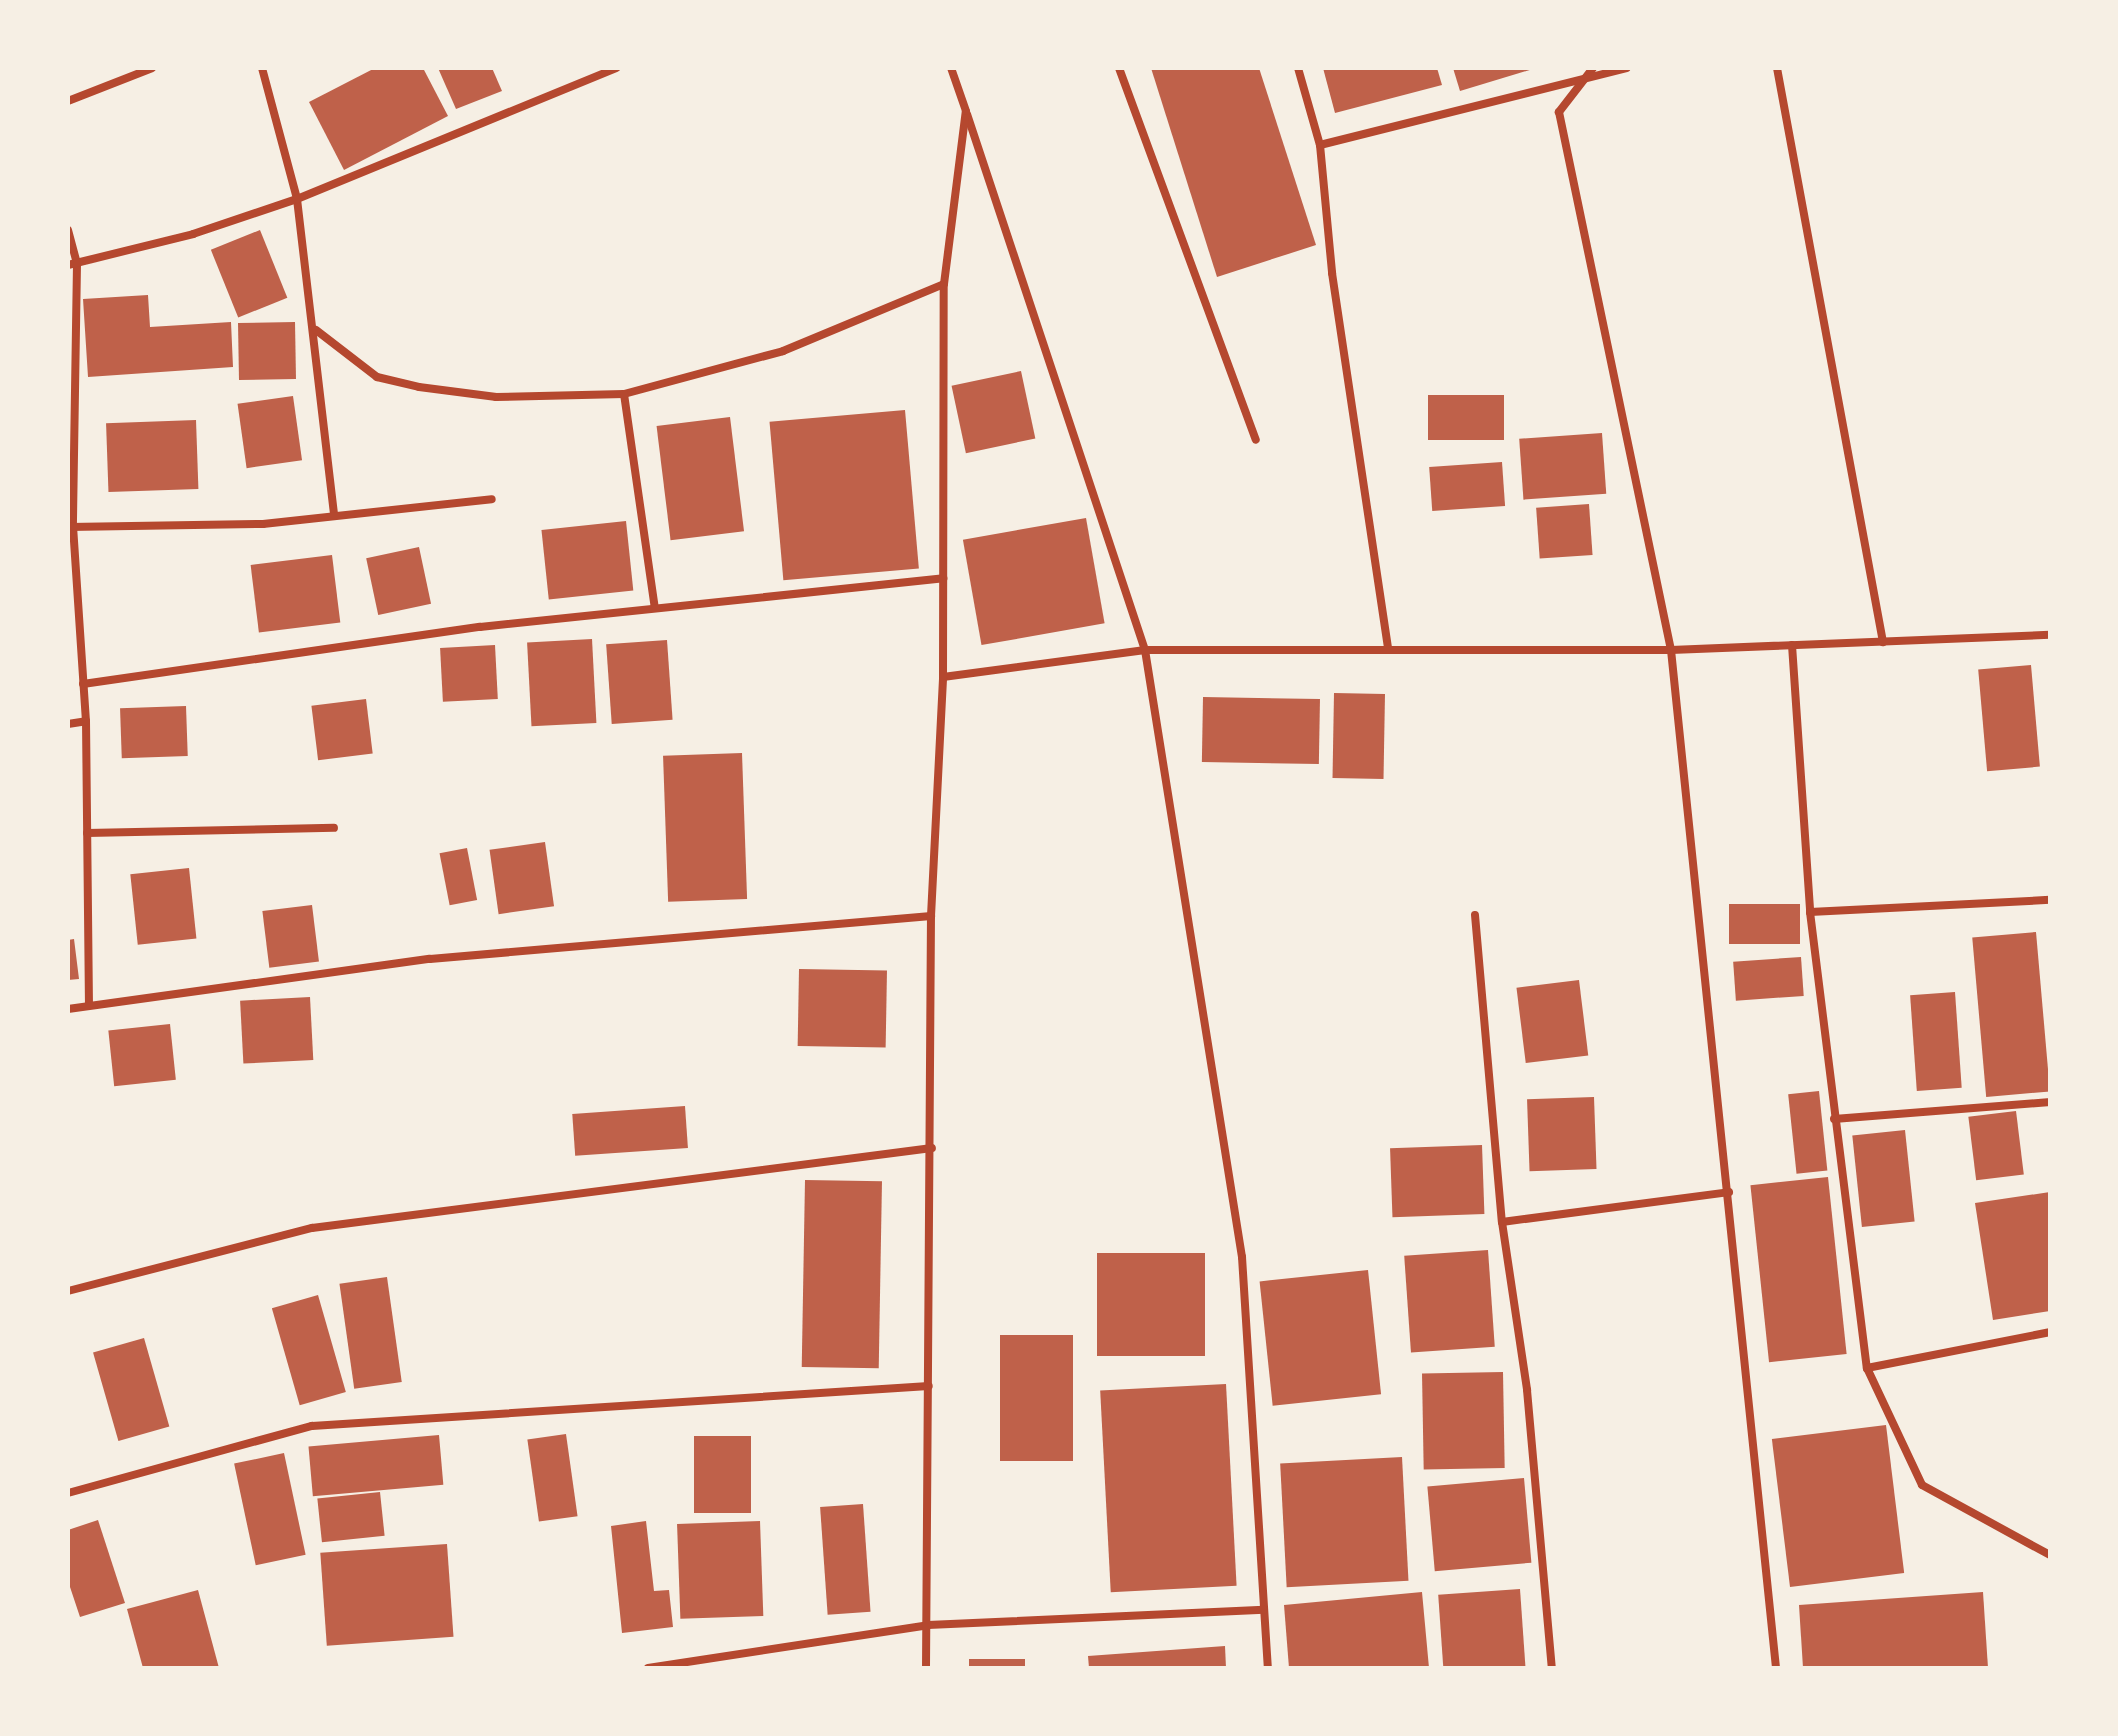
<!DOCTYPE html>
<html>
<head>
<meta charset="utf-8">
<style>
  body { margin:0 }
  #map { position:relative; width:2118px; height:1736px; overflow:hidden; background:#f6efe4; font-family:"Exo 2",sans-serif }
  div>[style] { position:absolute }
  .building>* { inset:0; background:#bf614a; transform-origin:0 0 }
  .minor>* { height:8px; margin:-4px; padding:0 4px; transform-origin:4px; border-radius:4px; background:#b5482f }
  span { translate:-50% -50%; white-space:nowrap; text-align:center; line-height:1.15; -webkit-text-stroke:7px #f6efe4; paint-order:stroke }
  .frame { position:absolute; inset:0; border:70px solid #f6efe4; pointer-events:none }
</style>
</head>
<body>
<div id="map">
  <div class="building">
    <div style="clip-path:polygon(375px 68px,423px 68px,448px 116px,344px 170px,309px 102px)"></div>
    <div style="clip-path:polygon(438px 68px,492px 68px,502px 91px,456px 109px)"></div>
    <div style="clip-path:polygon(1151px 68px,1259px 68px,1316px 245px,1217px 277px)"></div>
    <div style="clip-path:polygon(1323px 68px,1437px 68px,1442px 85px,1335px 113px)"></div>
    <div style="clip-path:polygon(1453px 68px,1533px 68px,1533px 69px,1460px 91px)"></div>
    <div style="left:260px;top:230px;width:73px;height:53px;rotate:68deg"></div>
    <div style="clip-path:polygon(148px 295px,150px 327px,231px 322px,233px 367px,88px 377px,83px 299px)"></div>
    <div style="left:295px;top:322px;width:57px;height:57px;rotate:89deg"></div>
    <div style="left:1021px;top:371px;width:69px;height:71px;rotate:78deg"></div>
    <div style="left:1428px;top:395px;width:76px;height:45px"></div>
    <div style="left:293px;top:396px;width:65px;height:56px;rotate:82deg"></div>
    <div style="left:905px;top:410px;width:159px;height:136px;rotate:85deg"></div>
    <div style="left:730px;top:417px;width:115px;height:74px;rotate:83deg"></div>
    <div style="left:196px;top:420px;width:69px;height:90px;rotate:88deg"></div>
    <div style="left:1602px;top:433px;width:61px;height:83px;rotate:86deg"></div>
    <div style="left:1502px;top:462px;width:44px;height:73px;rotate:86deg"></div>
    <div style="left:1589px;top:504px;width:51px;height:53px;rotate:86deg"></div>
    <div style="left:1086px;top:518px;width:107px;height:125px;rotate:80deg"></div>
    <div style="left:626px;top:521px;width:70px;height:85px;rotate:84deg"></div>
    <div style="left:419px;top:547px;width:58px;height:54px;rotate:78deg"></div>
    <div style="left:332px;top:555px;width:68px;height:82px;rotate:83deg"></div>
    <div style="left:592px;top:639px;width:84px;height:65px;rotate:87deg"></div>
    <div style="left:667px;top:640px;width:80px;height:61px;rotate:86deg"></div>
    <div style="left:495px;top:645px;width:54px;height:55px;rotate:87deg"></div>
    <div style="left:2031px;top:665px;width:102px;height:53px;rotate:85deg"></div>
    <div style="left:1334px;top:693px;width:51px;height:85px;rotate:1deg"></div>
    <div style="left:1203px;top:697px;width:117px;height:65px;rotate:1deg"></div>
    <div style="left:366px;top:699px;width:55px;height:55px;rotate:83deg"></div>
    <div style="left:186px;top:706px;width:50px;height:66px;rotate:88deg"></div>
    <div style="left:742px;top:753px;width:146px;height:79px;rotate:88deg"></div>
    <div style="left:545px;top:842px;width:65px;height:56px;rotate:82deg"></div>
    <div style="left:467px;top:848px;width:53px;height:28px;rotate:79deg"></div>
    <div style="left:189px;top:868px;width:71px;height:59px;rotate:84deg"></div>
    <div style="left:1800px;top:904px;width:40px;height:71px;rotate:90deg"></div>
    <div style="left:312px;top:905px;width:57px;height:50px;rotate:83deg"></div>
    <div style="left:2036px;top:932px;width:160px;height:64px;rotate:85deg"></div>
    <div style="clip-path:polygon(74px 939px,79px 979px,68px 980px,68px 940px)"></div>
    <div style="left:1801px;top:957px;width:39px;height:68px;rotate:86deg"></div>
    <div style="left:799px;top:969px;width:88px;height:77px;rotate:1deg"></div>
    <div style="left:1579px;top:980px;width:76px;height:63px;rotate:83deg"></div>
    <div style="left:1955px;top:992px;width:96px;height:45px;rotate:86deg"></div>
    <div style="left:310px;top:997px;width:63px;height:70px;rotate:87deg"></div>
    <div style="left:170px;top:1024px;width:56px;height:62px;rotate:84deg"></div>
    <div style="left:1819px;top:1091px;width:80px;height:31px;rotate:84deg"></div>
    <div style="left:1594px;top:1097px;width:72px;height:67px;rotate:88deg"></div>
    <div style="left:685px;top:1106px;width:42px;height:113px;rotate:86deg"></div>
    <div style="left:2016px;top:1111px;width:64px;height:48px;rotate:83deg"></div>
    <div style="left:1905px;top:1130px;width:92px;height:53px;rotate:84deg"></div>
    <div style="left:1482px;top:1145px;width:69px;height:92px;rotate:88deg"></div>
    <div style="left:1828px;top:1177px;width:178px;height:78px;rotate:84deg"></div>
    <div style="left:805px;top:1180px;width:77px;height:187px;rotate:1deg"></div>
    <div style="clip-path:polygon(2050px 1192px,2050px 1311px,1993px 1320px,1975px 1203px)"></div>
    <div style="left:1488px;top:1250px;width:97px;height:84px;rotate:86deg"></div>
    <div style="left:1205px;top:1253px;width:103px;height:108px;rotate:90deg"></div>
    <div style="left:1368px;top:1270px;width:125px;height:109px;rotate:84deg"></div>
    <div style="left:387px;top:1277px;width:106px;height:48px;rotate:82deg"></div>
    <div style="left:318px;top:1295px;width:101px;height:48px;rotate:74deg"></div>
    <div style="left:1000px;top:1335px;width:73px;height:126px"></div>
    <div style="left:144px;top:1338px;width:92px;height:53px;rotate:74deg"></div>
    <div style="left:1503px;top:1372px;width:96px;height:81px;rotate:89deg"></div>
    <div style="left:1226px;top:1384px;width:202px;height:126px;rotate:87deg"></div>
    <div style="left:1886px;top:1425px;width:149px;height:115px;rotate:83deg"></div>
    <div style="left:566px;top:1434px;width:83px;height:39px;rotate:82deg"></div>
    <div style="left:439px;top:1435px;width:50px;height:131px;rotate:85deg"></div>
    <div style="left:694px;top:1436px;width:57px;height:77px"></div>
    <div style="left:284px;top:1453px;width:104px;height:51px;rotate:78deg"></div>
    <div style="left:1402px;top:1457px;width:124px;height:122px;rotate:87deg"></div>
    <div style="left:1524px;top:1478px;width:85px;height:97px;rotate:85deg"></div>
    <div style="left:380px;top:1492px;width:44px;height:63px;rotate:84deg"></div>
    <div style="left:863px;top:1504px;width:108px;height:43px;rotate:86deg"></div>
    <div style="clip-path:polygon(98px 1520px,125px 1603px,80px 1617px,68px 1581px,68px 1530px)"></div>
    <div style="clip-path:polygon(646px 1521px,654px 1591px,669px 1590px,673px 1627px,622px 1633px,611px 1526px)"></div>
    <div style="left:760px;top:1521px;width:95px;height:83px;rotate:88deg"></div>
    <div style="left:447px;top:1544px;width:93px;height:127px;rotate:86deg"></div>
    <div style="left:1520px;top:1589px;width:79px;height:82px;rotate:86deg"></div>
    <div style="clip-path:polygon(198px 1590px,219px 1668px,143px 1668px,127px 1609px)"></div>
    <div style="clip-path:polygon(1422px 1592px,1429px 1668px,1289px 1668px,1284px 1605px)"></div>
    <div style="clip-path:polygon(1983px 1592px,1988px 1668px,1803px 1668px,1799px 1605px)"></div>
    <div style="clip-path:polygon(1225px 1646px,1226px 1668px,1089px 1668px,1088px 1656px)"></div>
    <div style="left:969px;top:1659px;width:56px;height:9px"></div>
  </div>
  <div class="minor">
    <div style="left:262px;top:68px;width:136px;rotate:75deg"></div>
    <div style="left:297px;top:199px;width:319px;rotate:83.3deg"></div>
    <div style="left:1119px;top:68px;width:396px;rotate:69.8deg"></div>
    <div style="left:1298px;top:68px;width:80px;rotate:74.1deg"></div>
    <div style="left:1320px;top:145px;width:129px;rotate:84.6deg"></div>
    <div style="left:1332px;top:273px;width:380px;rotate:81.5deg"></div>
    <div style="left:1593px;top:68px;width:56px;rotate:127.7deg"></div>
    <div style="left:1559px;top:112px;width:550px;rotate:78.24deg"></div>
    <div style="left:1671px;top:650px;width:1023px;rotate:84.11deg"></div>
    <div style="left:1777px;top:68px;width:584px;rotate:79.54deg"></div>
    <div style="left:68px;top:101px;width:90px;rotate:-21.4deg"></div>
    <div style="left:967px;top:114px;width:565px;rotate:71.63deg"></div>
    <div style="left:1145px;top:650px;width:615px;rotate:80.92deg"></div>
    <div style="left:1242px;top:1257px;width:412px;rotate:86.4deg"></div>
    <div style="left:1320px;top:145px;width:316px;rotate:-14.1deg"></div>
    <div style="left:68px;top:230px;width:35px;rotate:75deg"></div>
    <div style="left:77px;top:264px;width:262px;rotate:90.9deg"></div>
    <div style="left:73px;top:526px;width:195px;rotate:86.2deg"></div>
    <div style="left:86px;top:721px;width:284px;rotate:89.4deg"></div>
    <div style="left:68px;top:265px;width:129px;rotate:-13.9deg"></div>
    <div style="left:193px;top:234px;width:110px;rotate:-18.6deg"></div>
    <div style="left:297px;top:199px;width:345px;rotate:-22.3deg"></div>
    <div style="left:316px;top:330px;width:77px;rotate:37.6deg"></div>
    <div style="left:377px;top:377px;width:43px;rotate:13.4deg"></div>
    <div style="left:419px;top:387px;width:78px;rotate:7.4deg"></div>
    <div style="left:496px;top:397px;width:128px;rotate:-1.3deg"></div>
    <div style="left:624px;top:394px;width:165px;rotate:-15.1deg"></div>
    <div style="left:783px;top:351px;width:174px;rotate:-22.6deg"></div>
    <div style="left:624px;top:394px;width:216px;rotate:81.8deg"></div>
    <div style="left:69px;top:527px;width:194px;rotate:-0.9deg"></div>
    <div style="left:263px;top:524px;width:230px;rotate:-6.2deg"></div>
    <div style="left:1792px;top:645px;width:268px;rotate:86.1deg"></div>
    <div style="left:1810px;top:912px;width:460px;rotate:82.9deg"></div>
    <div style="left:1867px;top:1368px;width:129px;rotate:64.8deg"></div>
    <div style="left:1922px;top:1485px;width:146px;rotate:28.7deg"></div>
    <div style="left:943px;top:677px;width:204px;rotate:-7.6deg"></div>
    <div style="left:1145px;top:650px;width:526px"></div>
    <div style="left:1671px;top:650px;width:379px;rotate:-2.3deg"></div>
    <div style="left:83px;top:684px;width:401px;rotate:-8.2deg"></div>
    <div style="left:480px;top:627px;width:466px;rotate:-6deg"></div>
    <div style="left:68px;top:724px;width:18px;rotate:-9deg"></div>
    <div style="left:87px;top:833px;width:247px;rotate:-1.2deg"></div>
    <div style="left:1810px;top:912px;width:240px;rotate:-2.9deg"></div>
    <div style="left:1475px;top:915px;width:308px;rotate:85deg"></div>
    <div style="left:1502px;top:1222px;width:170px;rotate:81.5deg"></div>
    <div style="left:1527px;top:1390px;width:279px;rotate:84.9deg"></div>
    <div style="left:68px;top:1009px;width:365px;rotate:-7.9deg"></div>
    <div style="left:430px;top:959px;width:503px;rotate:-4.91deg"></div>
    <div style="left:1834px;top:1119px;width:217px;rotate:-4.5deg"></div>
    <div style="left:1502px;top:1222px;width:229px;rotate:-7.5deg"></div>
    <div style="left:68px;top:1291px;width:252px;rotate:-14.5deg"></div>
    <div style="left:312px;top:1228px;width:625px;rotate:-7.35deg"></div>
    <div style="left:1867px;top:1368px;width:187px;rotate:-11.1deg"></div>
    <div style="left:68px;top:1493px;width:253px;rotate:-15.4deg"></div>
    <div style="left:312px;top:1426px;width:618px;rotate:-3.71deg"></div>
    <div style="left:648px;top:1668px;width:283px;rotate:-8.7deg"></div>
    <div style="left:928px;top:1625px;width:336px;rotate:-2.6deg"></div>
    <div style="left:926px;top:1668px;width:752px;rotate:-89.62deg"></div>
    <div style="left:931px;top:916px;width:239px;rotate:-87.1deg"></div>
    <div style="left:943px;top:677px;width:393px;rotate:-89.9deg"></div>
    <div style="left:944px;top:284px;width:174px;rotate:-82.8deg"></div>
    <div style="left:966px;top:111px;width:46px;rotate:-109.2deg"></div>
  </div>
  <div class="frame"></div>
</div>
</body>
</html>
